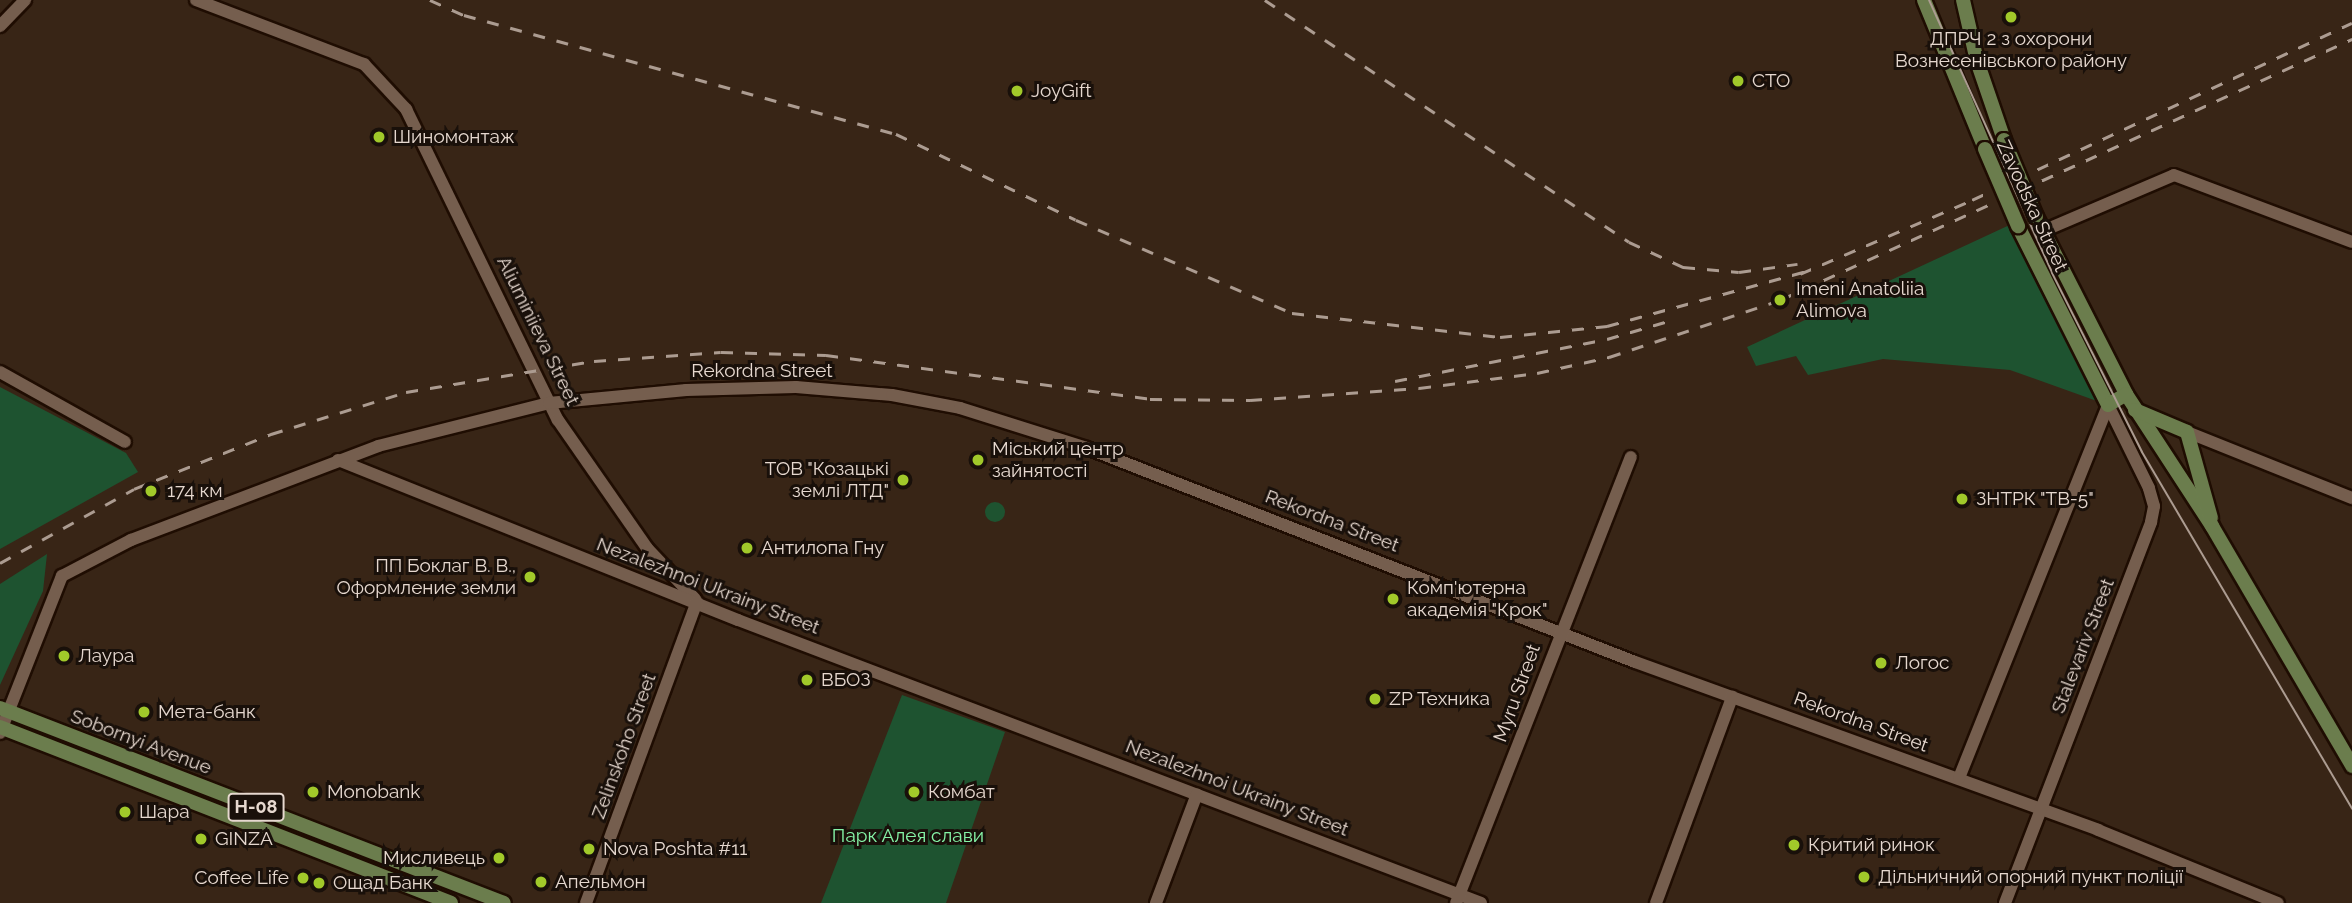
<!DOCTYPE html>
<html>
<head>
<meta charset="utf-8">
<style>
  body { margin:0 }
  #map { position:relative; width:2352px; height:903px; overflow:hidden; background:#382516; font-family:Raleway,sans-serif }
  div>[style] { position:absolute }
  .green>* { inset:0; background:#1e5330 }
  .round { border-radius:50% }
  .roads { filter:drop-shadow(2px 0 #1f0d02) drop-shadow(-2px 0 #1f0d02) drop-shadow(0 2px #1f0d02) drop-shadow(0 -2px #1f0d02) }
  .minor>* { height:12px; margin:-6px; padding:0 6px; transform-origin:6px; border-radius:6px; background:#755e4e }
  .major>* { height:14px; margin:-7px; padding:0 7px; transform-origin:7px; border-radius:7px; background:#6b7d4d }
  .tram>* { height:2px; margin:-1px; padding:0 1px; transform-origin:1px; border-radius:1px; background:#ac9c91 }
  .rail>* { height:2.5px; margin-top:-1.25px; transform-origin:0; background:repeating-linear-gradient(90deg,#ac9c91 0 12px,transparent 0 24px) }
  .bridges { filter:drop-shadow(2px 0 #1f0d02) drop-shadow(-2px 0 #1f0d02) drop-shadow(0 2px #1f0d02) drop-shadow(0 -2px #1f0d02) }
  .major-bridge>* { height:14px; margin:-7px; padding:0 7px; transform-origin:7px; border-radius:7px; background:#6b7d4d }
  .dots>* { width:19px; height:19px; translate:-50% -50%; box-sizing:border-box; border:4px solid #19100a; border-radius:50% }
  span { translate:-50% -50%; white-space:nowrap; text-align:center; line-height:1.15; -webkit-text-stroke:6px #19100a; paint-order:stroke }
  .shield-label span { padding:2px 5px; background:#19100a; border:2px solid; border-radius:5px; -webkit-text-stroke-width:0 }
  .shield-label { font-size:18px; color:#e6d8cf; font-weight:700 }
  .poi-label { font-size:19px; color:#e6d8cf }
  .left { translate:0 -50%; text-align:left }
  .right { translate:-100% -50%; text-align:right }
  .street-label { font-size:19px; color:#e6d8cf }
  .park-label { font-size:19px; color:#86f4a7 }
</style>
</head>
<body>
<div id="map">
  <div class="green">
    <div style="clip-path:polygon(2016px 222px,2108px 405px,2010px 370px,1883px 359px,1808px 375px,1796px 356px,1756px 366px,1747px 347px)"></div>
    <div style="clip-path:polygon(0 387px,126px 453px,138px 472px,0 549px)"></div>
    <div class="round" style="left:985px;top:502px;width:20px;height:20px"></div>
    <div style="clip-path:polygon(47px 554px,43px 591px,0 685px,0 584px)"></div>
    <div style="clip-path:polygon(902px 695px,1005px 732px,946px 903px,821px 903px)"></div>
  </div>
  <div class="roads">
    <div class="minor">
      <div style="left:196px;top:0;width:180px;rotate:20.9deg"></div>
      <div style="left:364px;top:64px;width:62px;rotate:47deg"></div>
      <div style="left:406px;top:109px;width:346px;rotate:64deg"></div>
      <div style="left:558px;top:420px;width:156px;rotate:55.2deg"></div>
      <div style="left:647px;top:548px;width:70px;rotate:46.7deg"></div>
      <div style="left:0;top:26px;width:36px;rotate:-46deg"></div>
      <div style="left:2043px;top:231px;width:142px;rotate:-23.1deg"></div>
      <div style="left:2174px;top:175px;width:190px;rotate:20.6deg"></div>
      <div style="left:0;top:372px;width:143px;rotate:29.2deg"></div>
      <div style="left:2187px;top:432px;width:178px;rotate:21.8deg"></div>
      <div style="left:338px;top:460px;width:431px;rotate:21.8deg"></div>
      <div style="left:738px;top:620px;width:795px;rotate:20.85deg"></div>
      <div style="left:0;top:733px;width:169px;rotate:-68.5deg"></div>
      <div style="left:62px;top:576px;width:78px;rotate:-27.6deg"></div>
      <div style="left:131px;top:540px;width:264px;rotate:-20.8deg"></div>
      <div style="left:378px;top:446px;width:176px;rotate:-14.1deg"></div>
      <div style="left:549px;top:403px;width:138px;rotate:-5.4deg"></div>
      <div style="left:686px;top:390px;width:110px;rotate:-1.6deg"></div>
      <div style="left:796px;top:387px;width:96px;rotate:4.8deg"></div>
      <div style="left:892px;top:395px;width:69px;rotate:10.8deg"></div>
      <div style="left:960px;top:408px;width:133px;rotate:17.5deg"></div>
      <div style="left:1087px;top:448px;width:588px;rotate:21.33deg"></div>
      <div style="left:1635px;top:662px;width:493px;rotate:19.9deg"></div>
      <div style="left:2098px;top:830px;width:194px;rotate:22.1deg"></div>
      <div style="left:1959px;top:778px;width:402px;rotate:-68.2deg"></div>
      <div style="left:586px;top:903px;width:321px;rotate:-69.8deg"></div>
      <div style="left:1156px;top:903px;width:116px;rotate:-69.4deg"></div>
      <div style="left:1456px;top:903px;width:479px;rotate:-68.6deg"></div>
      <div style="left:1656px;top:903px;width:220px;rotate:-69.7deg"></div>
      <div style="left:2005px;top:903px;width:408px;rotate:-69deg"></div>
      <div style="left:2151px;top:522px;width:16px;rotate:-79deg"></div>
      <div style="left:2154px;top:506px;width:19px;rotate:-106deg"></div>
      <div style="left:2149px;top:488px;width:93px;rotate:-116.3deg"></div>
    </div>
    <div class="major">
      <div style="left:1924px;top:0;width:161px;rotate:67.7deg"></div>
      <div style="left:1963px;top:0;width:63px;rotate:77.1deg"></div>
      <div style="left:1977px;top:61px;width:83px;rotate:71.1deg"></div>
      <div style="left:2036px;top:217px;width:199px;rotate:63deg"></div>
      <div style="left:2018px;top:226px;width:200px;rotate:63.3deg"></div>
      <div style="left:2108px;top:405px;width:21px;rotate:-31deg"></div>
      <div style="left:2126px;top:394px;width:158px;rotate:56.9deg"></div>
      <div style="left:2212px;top:526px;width:278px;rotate:59.7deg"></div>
      <div style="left:2135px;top:410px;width:56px;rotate:22.9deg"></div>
      <div style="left:2187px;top:432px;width:89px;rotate:74.4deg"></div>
      <div style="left:0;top:708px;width:540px;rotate:21.15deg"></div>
      <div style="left:0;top:727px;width:484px;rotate:21.3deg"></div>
    </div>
  </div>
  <div class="tram">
    <div style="left:1929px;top:0;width:299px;rotate:65.7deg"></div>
    <div style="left:2052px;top:273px;width:200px;rotate:63.3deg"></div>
    <div style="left:2142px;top:452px;width:414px;rotate:59.5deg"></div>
  </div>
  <div class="rail">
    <div style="left:430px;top:0;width:37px;rotate:24deg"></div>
    <div style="left:464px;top:15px;width:448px;rotate:15.4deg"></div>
    <div style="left:896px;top:134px;width:199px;rotate:25.5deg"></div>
    <div style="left:1076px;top:220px;width:235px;rotate:23.3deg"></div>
    <div style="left:1292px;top:313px;width:209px;rotate:6.6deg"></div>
    <div style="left:1500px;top:337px;width:108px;rotate:-5.9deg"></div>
    <div style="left:1607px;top:326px;width:206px;rotate:-15.4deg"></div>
    <div style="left:1265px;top:0;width:437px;rotate:33.6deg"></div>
    <div style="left:1629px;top:242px;width:60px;rotate:24.8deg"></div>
    <div style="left:1683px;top:267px;width:56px;rotate:5.1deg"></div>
    <div style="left:1739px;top:272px;width:59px;rotate:-7.9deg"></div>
    <div style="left:1800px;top:274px;width:187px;rotate:-23.3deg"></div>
    <div style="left:1972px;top:200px;width:419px;rotate:-25deg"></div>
    <div style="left:1395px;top:381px;width:216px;rotate:-11.2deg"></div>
    <div style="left:1607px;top:339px;width:71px;rotate:-16.4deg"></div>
    <div style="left:0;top:563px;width:153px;rotate:-28.9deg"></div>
    <div style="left:134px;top:489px;width:148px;rotate:-21.9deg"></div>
    <div style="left:271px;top:434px;width:141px;rotate:-17.3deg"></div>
    <div style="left:406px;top:392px;width:191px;rotate:-9.4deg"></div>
    <div style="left:594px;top:361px;width:127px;rotate:-4.1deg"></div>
    <div style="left:721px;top:352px;width:105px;rotate:1.6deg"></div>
    <div style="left:826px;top:355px;width:327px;rotate:7.7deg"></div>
    <div style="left:1150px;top:399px;width:100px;rotate:0.6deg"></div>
    <div style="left:1250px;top:400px;width:169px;rotate:-4.1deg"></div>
    <div style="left:1419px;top:388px;width:119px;rotate:-7.2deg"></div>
    <div style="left:1537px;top:373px;width:74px;rotate:-12.5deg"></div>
    <div style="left:1609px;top:357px;width:180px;rotate:-18.4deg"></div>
    <div style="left:1780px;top:300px;width:629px;rotate:-24.53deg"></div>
  </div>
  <div class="bridges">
    <div class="major-bridge">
      <div style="left:2004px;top:140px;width:83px;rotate:67.4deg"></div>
      <div style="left:1985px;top:149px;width:84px;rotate:66.8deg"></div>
    </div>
  </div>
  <div class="dots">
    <div style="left:2011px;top:17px;background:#a1c92a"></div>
    <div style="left:1738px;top:81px;background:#a1c92a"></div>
    <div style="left:1017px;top:91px;background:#a1c92a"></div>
    <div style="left:379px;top:137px;background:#a1c92a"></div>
    <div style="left:1780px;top:300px;background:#a1c92a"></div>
    <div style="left:978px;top:460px;background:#a1c92a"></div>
    <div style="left:903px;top:480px;background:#a1c92a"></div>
    <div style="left:151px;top:491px;background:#a1c92a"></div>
    <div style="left:1962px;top:499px;background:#a1c92a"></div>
    <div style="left:747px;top:548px;background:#a1c92a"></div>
    <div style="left:530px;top:577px;background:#a1c92a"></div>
    <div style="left:1393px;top:599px;background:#a1c92a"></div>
    <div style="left:64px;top:656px;background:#a1c92a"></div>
    <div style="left:1881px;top:663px;background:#a1c92a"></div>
    <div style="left:807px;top:680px;background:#a1c92a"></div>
    <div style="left:1375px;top:699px;background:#a1c92a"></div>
    <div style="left:144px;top:712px;background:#a1c92a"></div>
    <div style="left:313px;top:792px;background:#a1c92a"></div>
    <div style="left:914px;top:792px;background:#a1c92a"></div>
    <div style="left:125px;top:812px;background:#a1c92a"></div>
    <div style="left:201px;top:839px;background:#a1c92a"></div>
    <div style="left:1794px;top:845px;background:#a1c92a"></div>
    <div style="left:589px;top:849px;background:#a1c92a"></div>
    <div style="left:499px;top:858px;background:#a1c92a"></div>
    <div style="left:1864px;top:877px;background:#a1c92a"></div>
    <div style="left:303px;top:878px;background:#a1c92a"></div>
    <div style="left:541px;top:882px;background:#a1c92a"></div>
    <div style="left:319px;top:883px;background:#a1c92a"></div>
  </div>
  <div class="shield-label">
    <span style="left:256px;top:807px">Н-08</span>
  </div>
  <div class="poi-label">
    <span style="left:2011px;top:50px">ДПРЧ 2 з охорони<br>Вознесенівського району</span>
    <span class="left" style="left:1752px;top:81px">СТО</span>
    <span class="left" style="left:1031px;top:91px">JoyGift</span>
    <span class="left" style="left:393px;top:137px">Шиномонтаж</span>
    <span class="left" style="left:1796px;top:300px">Imeni Anatoliia<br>Alimova</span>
    <span class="left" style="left:992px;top:460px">Міський центр<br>зайнятості</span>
    <span class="right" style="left:889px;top:480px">ТОВ "Козацькі<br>землі ЛТД"</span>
    <span class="left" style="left:167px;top:491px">174 км</span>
    <span class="left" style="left:1976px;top:499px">ЗНТРК "ТВ-5"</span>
    <span class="left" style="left:761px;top:548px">Антилопа Гну</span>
    <span class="right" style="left:516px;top:577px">ПП Боклаг В. В.,<br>Оформление земли</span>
    <span class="left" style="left:1407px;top:599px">Комп'ютерна<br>академія "Крок"</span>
    <span class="left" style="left:78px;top:656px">Лаура</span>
    <span class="left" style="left:1895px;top:663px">Логос</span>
    <span class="left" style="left:821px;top:680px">ВБОЗ</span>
    <span class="left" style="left:1389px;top:699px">ZP Техника</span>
    <span class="left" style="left:158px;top:712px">Мета-банк</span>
    <span class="left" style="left:327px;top:792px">Monobank</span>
    <span class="left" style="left:928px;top:792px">Комбат</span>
    <span class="left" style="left:139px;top:812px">Шара</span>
    <span class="left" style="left:215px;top:839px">GINZA</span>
    <span class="left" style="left:1808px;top:845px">Критий ринок</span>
    <span class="left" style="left:603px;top:849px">Nova Poshta #11</span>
    <span class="right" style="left:485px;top:858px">Мисливець</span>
    <span class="left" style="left:1878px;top:877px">Дільничний опорний пункт поліції</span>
    <span class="right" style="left:289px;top:878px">Coffee Life</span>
    <span class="left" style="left:555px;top:882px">Апельмон</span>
    <span class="left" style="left:333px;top:883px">Ощад Банк</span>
  </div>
  <div class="street-label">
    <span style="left:2032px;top:206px;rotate:65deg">Zavodska Street</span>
    <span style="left:538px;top:331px;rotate:64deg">Aliuminiieva Street</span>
    <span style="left:762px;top:371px">Rekordna Street</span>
    <span style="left:1332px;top:521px;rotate:21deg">Rekordna Street</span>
    <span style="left:708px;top:586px;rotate:21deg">Nezalezhnoi Ukrainy Street</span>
    <span style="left:2083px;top:646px;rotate:-69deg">Stalevariv Street</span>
    <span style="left:1517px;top:693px;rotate:-70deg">Myru Street</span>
    <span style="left:1861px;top:722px;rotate:20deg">Rekordna Street</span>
    <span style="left:141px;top:742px;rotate:21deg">Sobornyi Avenue</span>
    <span style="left:624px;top:746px;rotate:-70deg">Zelinskoho Street</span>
    <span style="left:1237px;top:788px;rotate:21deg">Nezalezhnoi Ukrainy Street</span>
  </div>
  <div class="park-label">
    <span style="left:908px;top:836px">Парк Алея слави</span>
  </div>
</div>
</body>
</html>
